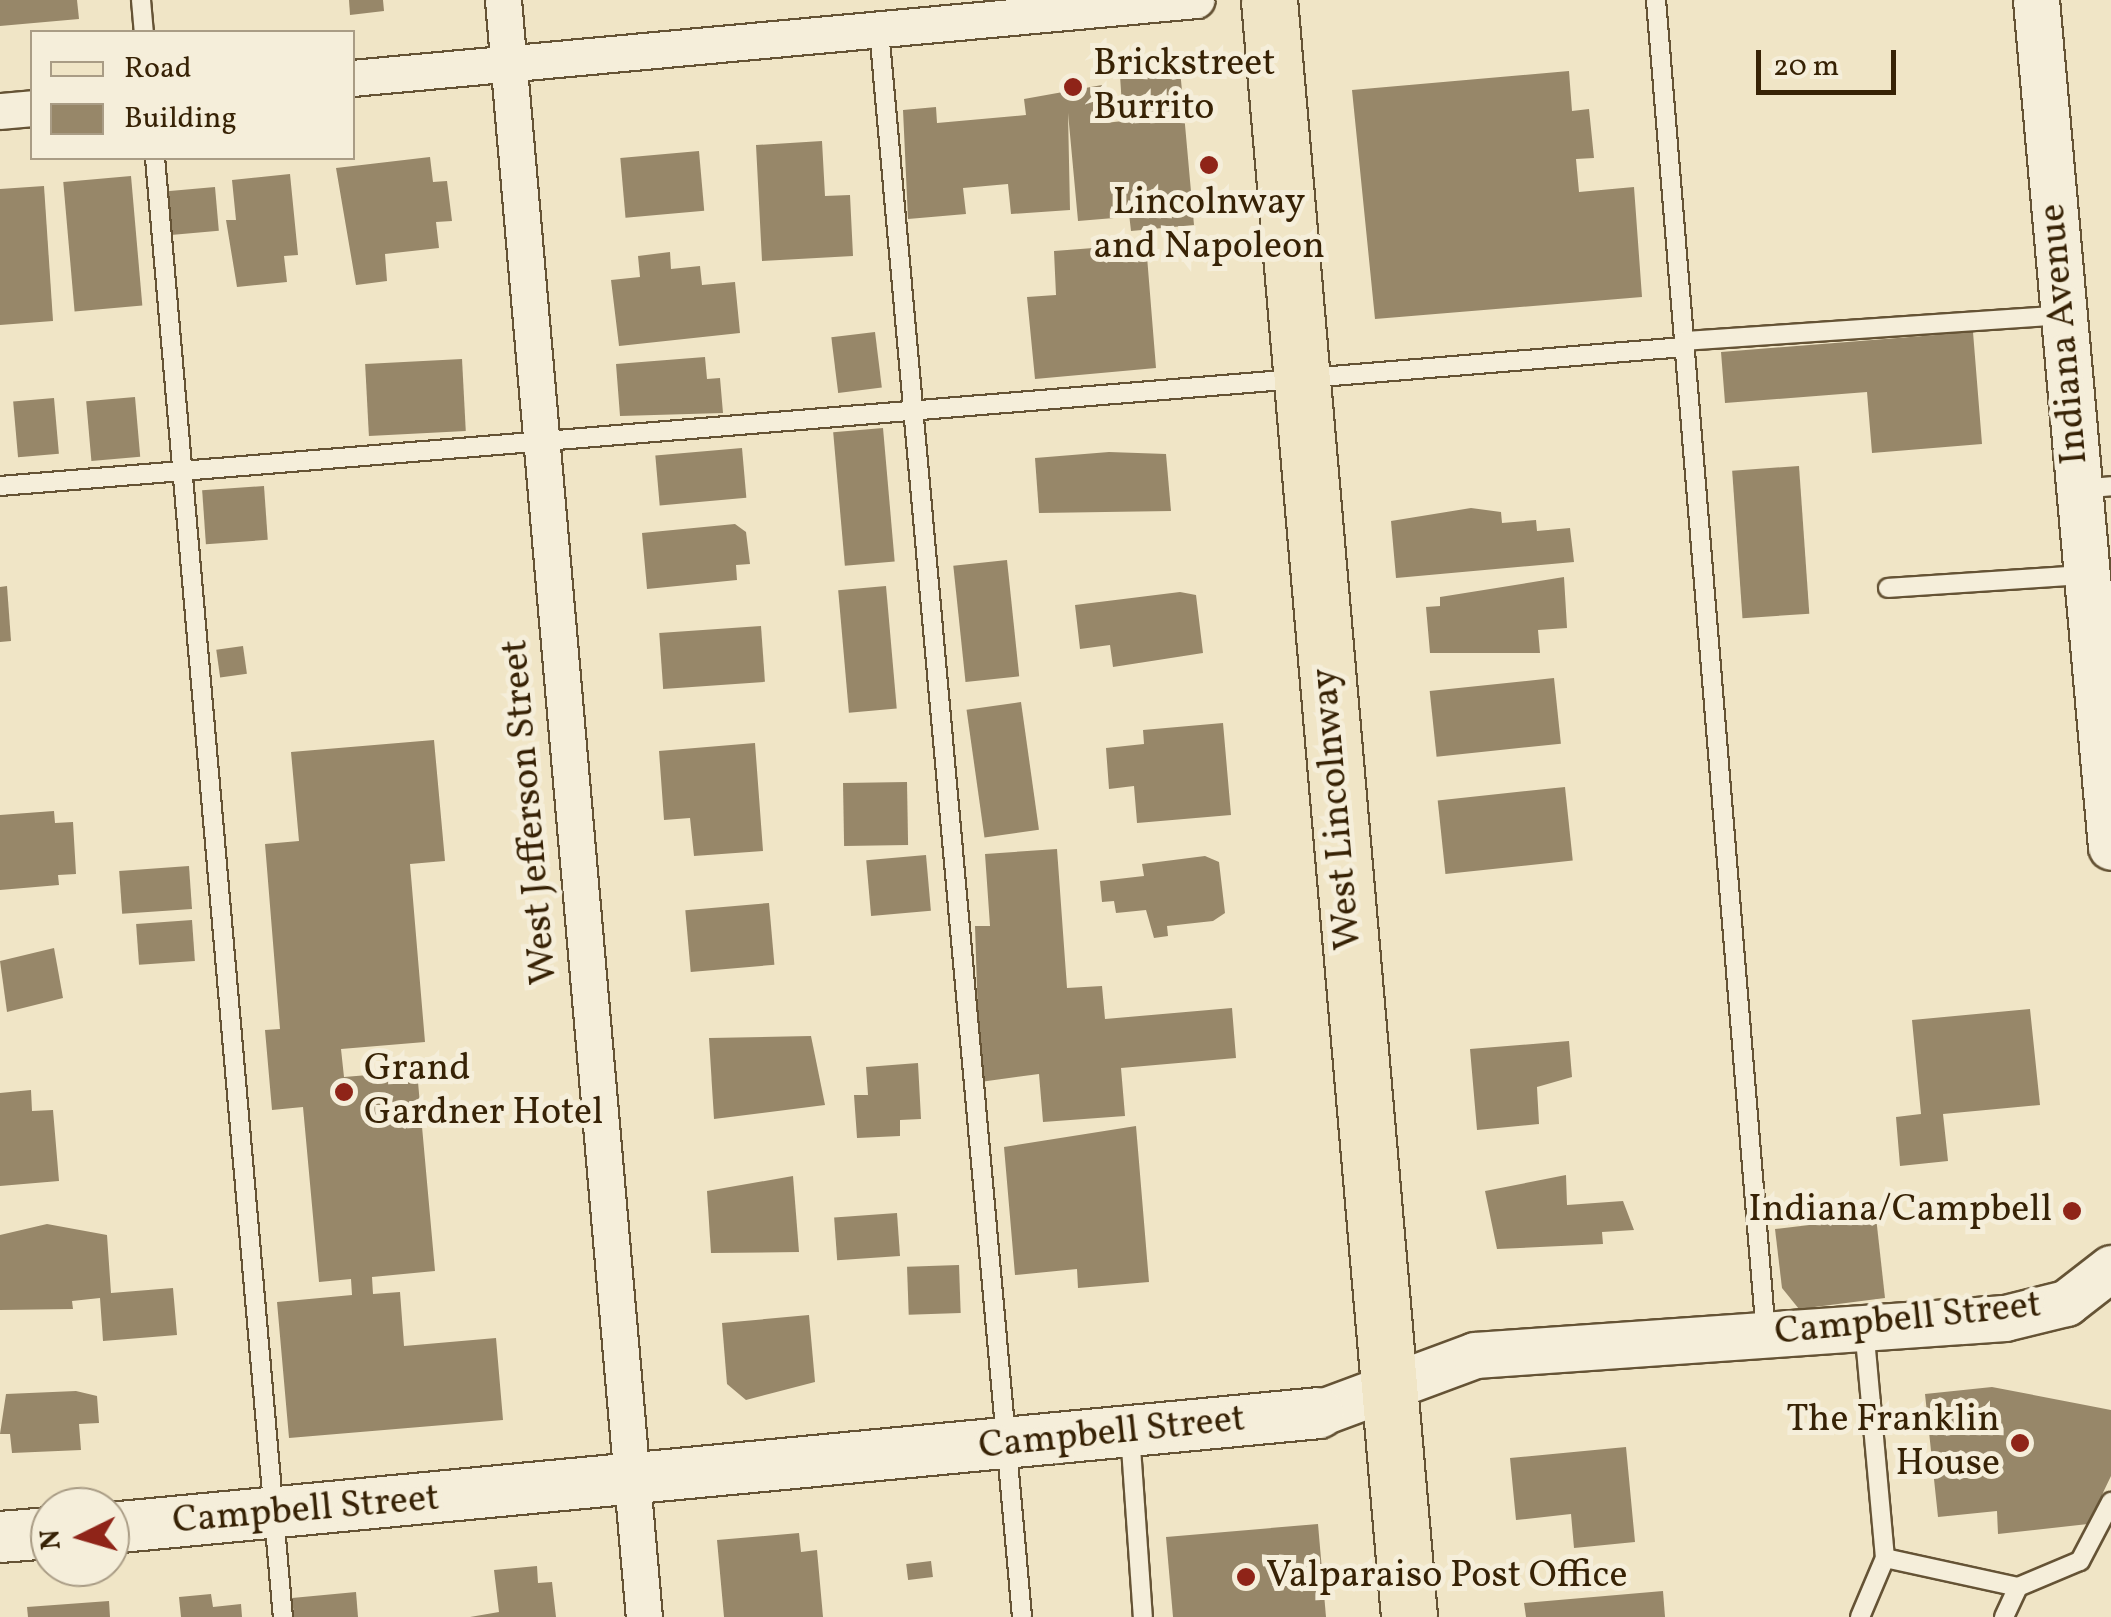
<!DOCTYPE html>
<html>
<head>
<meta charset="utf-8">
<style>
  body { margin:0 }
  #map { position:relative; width:2111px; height:1617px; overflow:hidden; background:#f0e5c6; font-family:Vollkorn,serif }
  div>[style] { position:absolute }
  .building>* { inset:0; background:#978769; transform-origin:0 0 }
  .roads { filter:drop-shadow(2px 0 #655335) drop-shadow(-2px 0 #655335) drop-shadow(0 2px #655335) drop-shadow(0 -2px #655335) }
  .service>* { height:18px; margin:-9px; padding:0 9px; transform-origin:9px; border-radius:9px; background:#f5eeda }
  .minor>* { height:35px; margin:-17.5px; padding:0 17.5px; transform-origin:17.5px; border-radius:17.5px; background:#f5eeda }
  .tertiary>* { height:45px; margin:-22.5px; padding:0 22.5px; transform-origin:22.5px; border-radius:22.5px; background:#f5eeda }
  .secondary>* { height:50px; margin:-25px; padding:0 25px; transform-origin:25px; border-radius:25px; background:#f5eeda }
  .primary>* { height:55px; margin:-27.5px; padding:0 27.5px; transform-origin:27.5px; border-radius:27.5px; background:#f0e5c6 }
  .dots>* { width:28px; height:28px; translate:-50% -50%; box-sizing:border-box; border:5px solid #f5eeda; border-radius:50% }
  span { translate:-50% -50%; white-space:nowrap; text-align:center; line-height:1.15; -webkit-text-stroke:10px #f5eeda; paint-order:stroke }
  .poi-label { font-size:38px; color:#372205 }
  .left { translate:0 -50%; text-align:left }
  .right { translate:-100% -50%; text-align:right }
  .street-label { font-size:38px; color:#372205 }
  .legend { position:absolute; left:30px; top:30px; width:325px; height:130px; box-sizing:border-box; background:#f5eeda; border:2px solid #a99c85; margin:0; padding:12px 18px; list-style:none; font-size:30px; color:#372205 }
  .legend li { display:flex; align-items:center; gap:20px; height:50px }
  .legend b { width:50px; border:2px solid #a99c85 }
  .north { position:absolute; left:30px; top:1487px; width:100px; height:100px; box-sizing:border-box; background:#f5eeda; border:2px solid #a99c85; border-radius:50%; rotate:265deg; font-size:28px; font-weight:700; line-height:40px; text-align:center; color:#372205 }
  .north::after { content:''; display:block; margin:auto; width:35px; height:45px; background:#8f2418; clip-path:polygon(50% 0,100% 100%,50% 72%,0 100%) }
  .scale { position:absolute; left:1756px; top:50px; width:140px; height:45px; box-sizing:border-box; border:5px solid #372205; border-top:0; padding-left:12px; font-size:30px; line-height:35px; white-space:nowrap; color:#372205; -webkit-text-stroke:8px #f5eeda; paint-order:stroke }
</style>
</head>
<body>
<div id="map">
  <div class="building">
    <div style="clip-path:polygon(0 0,77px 0,79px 19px,0 26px)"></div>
    <div style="clip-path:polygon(349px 0,383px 0,384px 11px,350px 15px)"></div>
    <div style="clip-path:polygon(1180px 69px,1194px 225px,1131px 231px,1128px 205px,1113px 207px,1114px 218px,1078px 221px,1068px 113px,1070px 210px,1011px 214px,1008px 184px,963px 188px,966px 214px,908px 219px,903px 110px,936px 107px,937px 123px,1026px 115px,1024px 99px,1102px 85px,1105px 123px,1123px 121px,1120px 76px)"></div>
    <div style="clip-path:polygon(1569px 71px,1572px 111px,1589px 109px,1594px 158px,1576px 159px,1579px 192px,1634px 187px,1642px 297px,1375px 319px,1352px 90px)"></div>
    <div style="clip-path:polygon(822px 141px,825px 196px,850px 195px,853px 256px,762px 261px,756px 145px)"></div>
    <div style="left:699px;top:151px;width:60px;height:79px;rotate:85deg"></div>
    <div style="clip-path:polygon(430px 157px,433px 182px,447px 181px,452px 221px,436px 222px,439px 248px,385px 254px,387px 281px,356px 285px,336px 168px)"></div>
    <div style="clip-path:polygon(290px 174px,298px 255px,284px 256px,287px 282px,237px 287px,226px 220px,236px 220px,232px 180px)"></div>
    <div style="left:131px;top:176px;width:130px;height:68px;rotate:85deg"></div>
    <div style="clip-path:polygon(44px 186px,53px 321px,0 325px,0 189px)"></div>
    <div style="left:215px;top:187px;width:44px;height:51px;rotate:85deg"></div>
    <div style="clip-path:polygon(1146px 244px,1156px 368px,1035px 379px,1027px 297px,1056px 295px,1054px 251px)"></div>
    <div style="clip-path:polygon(670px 252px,671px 269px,700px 266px,702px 285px,735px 282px,740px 333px,619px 346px,611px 280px,640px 277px,638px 256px)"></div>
    <div style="left:875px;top:332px;width:56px;height:44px;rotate:83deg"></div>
    <div style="clip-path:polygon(1973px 332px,1982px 444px,1872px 453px,1867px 392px,1725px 403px,1721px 352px)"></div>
    <div style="clip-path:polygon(705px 357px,707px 379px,720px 378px,723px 413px,620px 416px,616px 364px)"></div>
    <div style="left:462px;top:359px;width:72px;height:97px;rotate:87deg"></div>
    <div style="left:135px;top:397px;width:60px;height:49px;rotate:85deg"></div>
    <div style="left:54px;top:398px;width:56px;height:41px;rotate:85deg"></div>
    <div style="left:883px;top:428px;width:134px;height:50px;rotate:85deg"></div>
    <div style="left:742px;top:448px;width:50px;height:87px;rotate:85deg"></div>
    <div style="clip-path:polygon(1109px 452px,1166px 454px,1171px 511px,1039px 513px,1035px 458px)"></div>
    <div style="left:1799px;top:466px;width:148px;height:67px;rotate:86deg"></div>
    <div style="left:264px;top:486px;width:54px;height:62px;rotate:86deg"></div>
    <div style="clip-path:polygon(1471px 508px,1501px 512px,1502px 523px,1536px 520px,1537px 531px,1570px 528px,1574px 562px,1396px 578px,1391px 521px)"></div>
    <div style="clip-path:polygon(735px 524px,746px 532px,750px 564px,736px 565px,737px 580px,647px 589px,642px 533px)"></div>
    <div style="left:1007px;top:560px;width:117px;height:54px;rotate:84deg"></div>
    <div style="clip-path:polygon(1564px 577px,1567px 628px,1538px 630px,1540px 653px,1430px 653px,1426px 607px,1440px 606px,1440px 597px)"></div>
    <div style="clip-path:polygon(7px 586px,11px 641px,0 642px,0 587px)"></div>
    <div style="left:886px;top:586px;width:123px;height:48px;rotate:85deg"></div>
    <div style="clip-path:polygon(1180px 592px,1196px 595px,1203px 653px,1113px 667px,1110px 645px,1080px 649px,1075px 605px)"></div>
    <div style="left:761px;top:626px;width:56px;height:102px;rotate:86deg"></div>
    <div style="left:243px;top:646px;width:28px;height:27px;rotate:82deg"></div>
    <div style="left:1554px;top:678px;width:66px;height:125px;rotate:84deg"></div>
    <div style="left:1021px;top:702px;width:129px;height:55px;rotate:82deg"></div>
    <div style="clip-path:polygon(1223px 723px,1231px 815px,1137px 823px,1134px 786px,1109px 789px,1106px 748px,1144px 744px,1143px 730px)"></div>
    <div style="clip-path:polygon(434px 740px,445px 861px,410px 864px,425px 1042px,341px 1049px,344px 1077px,417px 1071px,435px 1271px,372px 1277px,373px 1294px,400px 1292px,404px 1346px,496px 1338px,503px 1420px,289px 1438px,277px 1302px,352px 1295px,351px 1279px,319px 1282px,303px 1107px,272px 1110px,265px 1030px,280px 1029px,265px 844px,299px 841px,291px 752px)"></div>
    <div style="clip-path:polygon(755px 743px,763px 851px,694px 856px,690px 818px,664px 820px,659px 751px)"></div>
    <div style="left:907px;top:782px;width:63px;height:64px;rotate:89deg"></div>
    <div style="left:1565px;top:787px;width:74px;height:128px;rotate:84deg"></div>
    <div style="clip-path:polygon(54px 811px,55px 823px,73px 822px,76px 874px,58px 875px,59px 885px,0 890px,0 815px)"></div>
    <div style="clip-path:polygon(1057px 849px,1067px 988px,1102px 986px,1105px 1019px,1232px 1008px,1236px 1058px,1121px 1068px,1125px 1116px,1043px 1122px,1039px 1074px,980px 1082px,975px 926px,990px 926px,985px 854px)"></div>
    <div style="left:926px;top:855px;width:56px;height:60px;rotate:85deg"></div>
    <div style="clip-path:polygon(1205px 856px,1219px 862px,1225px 913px,1213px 921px,1167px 926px,1168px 936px,1154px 938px,1146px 910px,1116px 913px,1114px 901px,1102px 902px,1100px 881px,1144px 876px,1142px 864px)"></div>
    <div style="left:189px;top:866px;width:43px;height:70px;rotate:86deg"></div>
    <div style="left:769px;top:903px;width:62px;height:84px;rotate:85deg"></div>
    <div style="left:192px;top:920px;width:41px;height:56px;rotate:86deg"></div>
    <div style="clip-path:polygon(54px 948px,63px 998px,7px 1012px,0 961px)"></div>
    <div style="clip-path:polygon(2030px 1009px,2040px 1105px,1943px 1114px,1948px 1161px,1900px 1166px,1896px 1117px,1921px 1114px,1912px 1020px)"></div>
    <div style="clip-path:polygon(811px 1036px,825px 1105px,714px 1119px,709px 1038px)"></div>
    <div style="clip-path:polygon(1569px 1041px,1572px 1077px,1537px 1087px,1539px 1124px,1477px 1130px,1470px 1049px)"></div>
    <div style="clip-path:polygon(918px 1063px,921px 1119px,900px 1120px,900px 1136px,857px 1138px,854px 1095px,868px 1095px,866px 1067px)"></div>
    <div style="clip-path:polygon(31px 1090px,32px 1111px,53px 1110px,59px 1181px,0 1186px,0 1093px)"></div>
    <div style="clip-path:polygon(1136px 1126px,1149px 1282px,1078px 1288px,1077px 1269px,1015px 1275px,1004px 1147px)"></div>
    <div style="clip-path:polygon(1566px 1175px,1567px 1205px,1623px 1201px,1634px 1230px,1602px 1232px,1603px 1244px,1497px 1249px,1485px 1191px)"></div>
    <div style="clip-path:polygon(793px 1176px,799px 1252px,711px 1253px,707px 1191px)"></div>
    <div style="left:897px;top:1213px;width:43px;height:63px;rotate:86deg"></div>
    <div style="clip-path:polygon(1876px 1217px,1885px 1298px,1799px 1309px,1782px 1288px,1775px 1229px)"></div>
    <div style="clip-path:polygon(47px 1224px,107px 1235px,111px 1293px,173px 1288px,177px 1335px,103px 1341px,100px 1298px,72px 1301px,73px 1309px,0 1310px,0 1235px)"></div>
    <div style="left:959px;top:1265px;width:48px;height:52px;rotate:88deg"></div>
    <div style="clip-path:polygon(809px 1315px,815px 1382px,746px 1400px,727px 1384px,722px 1323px)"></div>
    <div style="clip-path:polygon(1992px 1387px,2111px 1410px,2111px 1476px,2088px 1524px,1998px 1534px,1997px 1511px,1938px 1517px,1925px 1394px)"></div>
    <div style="clip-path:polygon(76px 1391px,97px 1396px,99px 1423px,79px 1424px,81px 1450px,12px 1453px,10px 1434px,0 1434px,6px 1394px)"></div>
    <div style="clip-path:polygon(1626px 1447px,1635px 1542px,1574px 1548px,1571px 1514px,1516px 1520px,1510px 1458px)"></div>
    <div style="clip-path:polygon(1318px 1524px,1326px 1617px,1173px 1617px,1166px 1537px)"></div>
    <div style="clip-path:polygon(799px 1533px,801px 1552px,817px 1550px,823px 1617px,724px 1617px,717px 1540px)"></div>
    <div style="left:931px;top:1561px;width:16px;height:25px;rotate:83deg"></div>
    <div style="clip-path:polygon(537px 1566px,538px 1583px,552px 1582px,556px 1617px,470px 1617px,499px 1612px,494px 1570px)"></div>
    <div style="clip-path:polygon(1663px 1591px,1665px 1617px,1526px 1617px,1524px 1603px)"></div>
    <div style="clip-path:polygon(356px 1592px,358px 1617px,294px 1617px,292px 1598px)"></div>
    <div style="clip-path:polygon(211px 1594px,213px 1607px,241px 1604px,242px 1617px,181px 1617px,179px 1597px)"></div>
    <div style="clip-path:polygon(109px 1601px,110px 1617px,28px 1617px,27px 1607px)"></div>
  </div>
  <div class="roads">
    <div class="service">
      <div style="left:141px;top:0;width:32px;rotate:85deg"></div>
      <div style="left:1656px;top:0;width:1339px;rotate:85.29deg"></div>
      <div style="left:879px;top:30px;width:1593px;rotate:84.85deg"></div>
      <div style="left:155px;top:158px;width:1465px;rotate:84.99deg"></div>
      <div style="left:1684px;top:341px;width:379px;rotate:-3.9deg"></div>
      <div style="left:0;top:486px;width:1691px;rotate:-4.72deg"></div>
      <div style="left:2079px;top:489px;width:32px;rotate:-5deg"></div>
      <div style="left:1888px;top:588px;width:198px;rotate:-3.8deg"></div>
      <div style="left:1130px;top:1433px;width:184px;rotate:86deg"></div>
      <div style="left:1885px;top:1558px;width:136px;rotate:12.3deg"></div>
      <div style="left:1860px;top:1617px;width:64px;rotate:-67deg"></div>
      <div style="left:1885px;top:1558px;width:230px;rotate:-95.2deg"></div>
      <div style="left:2004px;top:1617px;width:33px;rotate:-65deg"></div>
      <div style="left:2018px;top:1587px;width:67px;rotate:-22.8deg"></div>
      <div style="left:2080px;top:1561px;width:67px;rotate:-62.3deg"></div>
    </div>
    <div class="minor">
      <div style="left:503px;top:0;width:1623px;rotate:85.02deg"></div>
      <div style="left:352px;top:78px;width:848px;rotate:-5.28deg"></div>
      <div style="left:0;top:111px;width:32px;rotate:-5deg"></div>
    </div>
    <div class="tertiary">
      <div style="left:2036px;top:0;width:850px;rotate:84.94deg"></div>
      <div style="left:1319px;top:1413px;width:166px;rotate:-20.4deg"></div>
      <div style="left:1475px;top:1355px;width:531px;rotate:-3.99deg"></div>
      <div style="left:2005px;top:1318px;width:63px;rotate:-13.8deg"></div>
      <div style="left:2066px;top:1303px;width:57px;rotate:-37.9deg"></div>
    </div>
    <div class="secondary">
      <div style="left:110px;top:1528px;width:1214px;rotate:-5.43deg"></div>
      <div style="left:0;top:1537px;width:50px;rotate:-4.6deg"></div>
    </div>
    <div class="primary">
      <div style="left:1269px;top:0;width:1623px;rotate:85.05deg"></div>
    </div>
  </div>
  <div class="dots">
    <div style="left:1073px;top:87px;background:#8f2418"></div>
    <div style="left:1209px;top:165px;background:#8f2418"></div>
    <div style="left:344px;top:1092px;background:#8f2418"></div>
    <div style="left:2072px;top:1211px;background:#8f2418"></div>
    <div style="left:2020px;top:1443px;background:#8f2418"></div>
    <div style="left:1246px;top:1577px;background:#8f2418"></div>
  </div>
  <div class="poi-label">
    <span class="left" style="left:1093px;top:87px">Brickstreet<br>Burrito</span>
    <span style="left:1209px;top:226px">Lincolnway<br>and Napoleon</span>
    <span class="left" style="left:364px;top:1092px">Grand<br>Gardner Hotel</span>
    <span class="right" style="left:2052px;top:1211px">Indiana/Campbell</span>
    <span class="right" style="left:2000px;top:1443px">The Franklin<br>House</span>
    <span class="left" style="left:1266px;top:1577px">Valparaiso Post Office</span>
  </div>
  <div class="street-label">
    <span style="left:2065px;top:334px;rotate:-95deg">Indiana Avenue</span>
    <span style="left:1338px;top:809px;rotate:-95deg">West Lincolnway</span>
    <span style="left:531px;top:812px;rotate:-95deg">West Jefferson Street</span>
    <span style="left:1908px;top:1320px;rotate:-6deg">Campbell Street</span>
    <span style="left:1112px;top:1434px;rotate:-6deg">Campbell Street</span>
    <span style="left:306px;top:1511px;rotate:-5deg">Campbell Street</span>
  </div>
  <ul class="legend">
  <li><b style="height:12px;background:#f0e5c6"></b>Road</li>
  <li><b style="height:28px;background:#978769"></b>Building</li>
  </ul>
  <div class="north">N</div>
  <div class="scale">20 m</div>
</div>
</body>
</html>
